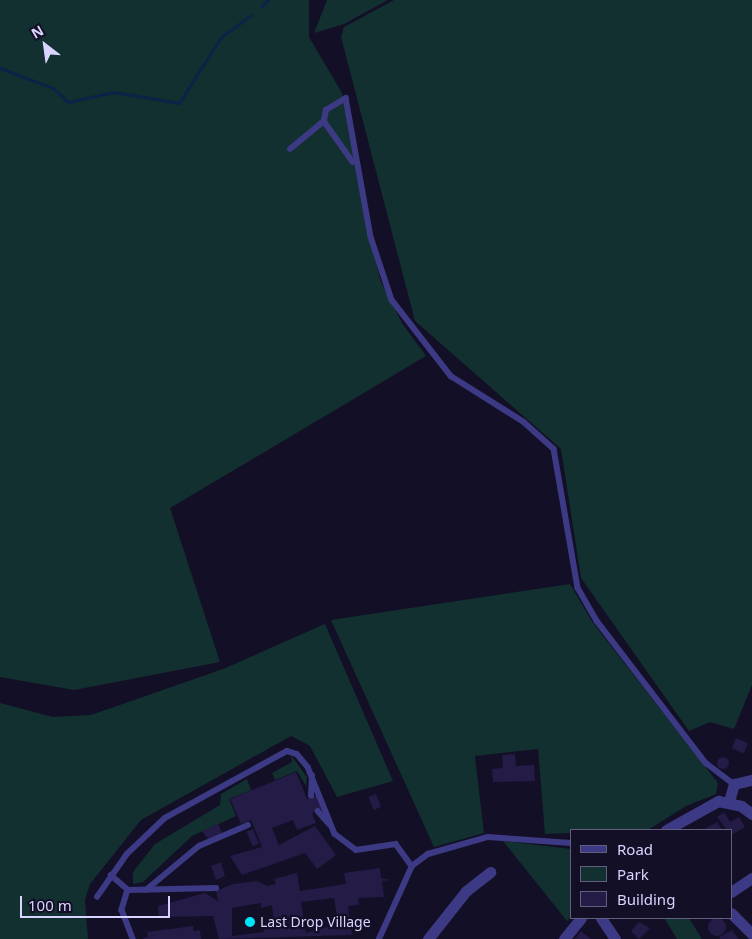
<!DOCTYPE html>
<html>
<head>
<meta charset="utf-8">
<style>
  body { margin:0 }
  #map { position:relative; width:752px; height:939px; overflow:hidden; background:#130f26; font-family:"Noto Sans",sans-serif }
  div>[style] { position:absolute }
  .green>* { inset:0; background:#12302f }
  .stream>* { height:3px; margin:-1.5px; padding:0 1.5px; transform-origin:1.5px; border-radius:1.5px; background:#0c2248 }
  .building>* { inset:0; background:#241b47; transform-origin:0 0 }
  .round { border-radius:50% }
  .service>* { height:5.5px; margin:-2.75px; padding:0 2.75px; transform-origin:2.75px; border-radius:2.75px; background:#3d3a85 }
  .minor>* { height:11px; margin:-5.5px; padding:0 5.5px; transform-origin:5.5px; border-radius:5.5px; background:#3d3a85 }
  .dots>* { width:14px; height:14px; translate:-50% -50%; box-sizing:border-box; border:2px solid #130f26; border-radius:50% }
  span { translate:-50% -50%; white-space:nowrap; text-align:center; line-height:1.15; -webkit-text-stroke:4.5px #130f26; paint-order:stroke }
  .poi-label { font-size:14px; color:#d9d4ff }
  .left { translate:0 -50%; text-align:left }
  .legend { position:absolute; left:570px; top:829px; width:162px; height:90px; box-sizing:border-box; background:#130f26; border:1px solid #625e7d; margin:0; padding:6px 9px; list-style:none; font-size:15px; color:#d9d4ff }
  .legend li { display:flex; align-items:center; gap:10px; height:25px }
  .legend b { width:25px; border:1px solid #625e7d }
  .north { position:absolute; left:20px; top:20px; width:50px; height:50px; -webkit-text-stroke:4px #130f26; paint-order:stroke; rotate:330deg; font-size:14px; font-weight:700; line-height:20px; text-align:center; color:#d9d4ff }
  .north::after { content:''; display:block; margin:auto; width:18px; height:22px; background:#d9d4ff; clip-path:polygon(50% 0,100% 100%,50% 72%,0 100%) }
  .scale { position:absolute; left:20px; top:896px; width:150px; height:22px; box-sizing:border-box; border:2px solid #d9d4ff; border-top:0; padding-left:6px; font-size:15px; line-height:18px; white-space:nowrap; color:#d9d4ff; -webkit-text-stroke:4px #130f26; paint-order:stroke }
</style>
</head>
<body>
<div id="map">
  <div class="green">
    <div style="clip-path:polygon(0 0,309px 0,309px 37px,342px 93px,364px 184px,369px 237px,381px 282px,402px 323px,426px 356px,170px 508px,220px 662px,74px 690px,0 677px)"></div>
    <div style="clip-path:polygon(327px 0,388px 0,344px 24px,314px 33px)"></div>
    <div style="clip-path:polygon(394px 0,752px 0,752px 685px,734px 729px,710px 722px,689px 731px,581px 578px,561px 449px,415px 321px,341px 37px,344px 27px)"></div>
    <div style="clip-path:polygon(570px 584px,593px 623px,718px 783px,716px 794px,686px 806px,648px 830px,545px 834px,538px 749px,475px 756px,484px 833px,434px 847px,331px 620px)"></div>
    <div style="clip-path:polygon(325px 624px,393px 781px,337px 797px,310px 746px,291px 736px,141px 820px,90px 884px,85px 900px,88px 939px,0 939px,0 703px,53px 717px,91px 715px,223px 669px)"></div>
    <div style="clip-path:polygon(291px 755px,307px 777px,306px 786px,297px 771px,275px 780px,272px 773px,292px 762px)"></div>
    <div style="clip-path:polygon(247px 779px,251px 790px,229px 799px,236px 816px,192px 836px,143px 882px,133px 884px,133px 872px,155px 844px,220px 805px,221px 794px)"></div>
    <div style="clip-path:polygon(503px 841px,571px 849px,571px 916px,567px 921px)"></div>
    <div style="clip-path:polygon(664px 918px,689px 918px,702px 939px,677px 939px)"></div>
  </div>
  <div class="stream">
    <div style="left:261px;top:7px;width:10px;rotate:-45deg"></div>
    <div style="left:0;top:68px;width:57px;rotate:20.7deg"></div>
    <div style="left:53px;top:88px;width:21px;rotate:43deg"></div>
    <div style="left:68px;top:102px;width:47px;rotate:-12.3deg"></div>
    <div style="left:114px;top:92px;width:66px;rotate:9.6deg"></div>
    <div style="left:179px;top:103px;width:78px;rotate:-57.5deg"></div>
    <div style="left:221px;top:37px;width:37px;rotate:-36deg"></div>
  </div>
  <div class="building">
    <div style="left:736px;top:738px;width:13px;height:11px;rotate:23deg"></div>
    <div style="clip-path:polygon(515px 754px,516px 766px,534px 765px,535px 781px,493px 782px,492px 769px,503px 768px,502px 755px)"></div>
    <div class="round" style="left:717px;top:757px;width:12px;height:12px"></div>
    <div style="clip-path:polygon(296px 772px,307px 799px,316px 795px,321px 809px,312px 813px,316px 823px,297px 830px,293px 820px,272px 828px,279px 845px,315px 826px,336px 855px,317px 869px,305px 853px,242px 875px,230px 856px,262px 847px,251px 820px,241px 824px,230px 799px)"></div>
    <div style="left:376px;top:794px;width:14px;height:8px;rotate:69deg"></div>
    <div style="clip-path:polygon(724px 812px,730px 822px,739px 817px,745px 827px,731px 835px,717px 817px)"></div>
    <div style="clip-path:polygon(717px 822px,722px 830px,703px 830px)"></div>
    <div style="clip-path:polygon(218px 824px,222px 833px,208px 839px,202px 831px)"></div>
    <div style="left:253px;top:829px;width:16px;height:7px;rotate:68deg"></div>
    <div style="clip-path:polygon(221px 862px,225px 876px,216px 880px,211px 866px)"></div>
    <div style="clip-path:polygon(evenodd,380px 868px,381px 878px,390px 880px,382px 881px,384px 897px,358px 898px,359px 905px,348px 906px,352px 935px,219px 939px,213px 916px,159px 917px,158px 906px,205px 893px,218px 901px,216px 891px,233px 884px,257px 881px,267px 886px,276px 884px,274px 879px,297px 873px,300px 891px,346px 884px,344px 873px,380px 868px,334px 898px,338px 924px,306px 933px,301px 902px,334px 898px,380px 868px,261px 903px,261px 908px,272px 905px,274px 922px,263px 923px,264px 932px,232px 936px,232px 908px,261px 903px)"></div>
    <div class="round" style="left:708px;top:918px;width:18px;height:18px"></div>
    <div style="clip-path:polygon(639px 922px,650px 928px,639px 939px,631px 931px)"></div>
    <div style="clip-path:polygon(193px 926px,194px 931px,200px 930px,201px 939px,142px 939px,148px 937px,147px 932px)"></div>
    <div style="clip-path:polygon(732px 930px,739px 939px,720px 939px,719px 937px)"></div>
    <div style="clip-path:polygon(581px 931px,591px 939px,575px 939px)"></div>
  </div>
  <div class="service">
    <div style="left:324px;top:121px;width:50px;rotate:54.7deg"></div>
    <div style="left:290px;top:149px;width:44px;rotate:-39.5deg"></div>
    <div style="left:324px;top:121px;width:11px;rotate:-80deg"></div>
    <div style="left:326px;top:110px;width:23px;rotate:-31deg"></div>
    <div style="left:346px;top:98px;width:141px;rotate:79.8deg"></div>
    <div style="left:371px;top:237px;width:66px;rotate:71.6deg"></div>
    <div style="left:392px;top:300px;width:96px;rotate:52.2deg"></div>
    <div style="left:451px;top:376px;width:86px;rotate:32.2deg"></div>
    <div style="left:524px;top:422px;width:40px;rotate:42deg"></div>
    <div style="left:554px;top:449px;width:141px;rotate:80.2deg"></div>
    <div style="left:578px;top:588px;width:38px;rotate:60deg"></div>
    <div style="left:597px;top:621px;width:179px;rotate:52.5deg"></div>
    <div style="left:706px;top:763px;width:35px;rotate:37deg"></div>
    <div style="left:311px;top:796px;width:20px;rotate:-87deg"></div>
    <div style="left:318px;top:811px;width:18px;rotate:49deg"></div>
    <div style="left:111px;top:875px;width:23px;rotate:41deg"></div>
    <div style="left:128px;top:890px;width:88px;rotate:-1.3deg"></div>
    <div style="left:128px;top:890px;width:21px;rotate:107deg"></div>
    <div style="left:122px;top:910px;width:31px;rotate:69deg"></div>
    <div style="left:146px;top:890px;width:69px;rotate:-39.7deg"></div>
    <div style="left:199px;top:846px;width:53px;rotate:-23.2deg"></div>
    <div style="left:97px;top:897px;width:52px;rotate:-55.1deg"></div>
    <div style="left:127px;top:854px;width:52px;rotate:-43.5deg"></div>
    <div style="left:165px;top:818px;width:139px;rotate:-28.8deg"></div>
    <div style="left:287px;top:751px;width:10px;rotate:17deg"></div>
    <div style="left:297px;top:754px;width:17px;rotate:50deg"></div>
    <div style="left:308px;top:767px;width:72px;rotate:68.1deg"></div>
    <div style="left:335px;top:834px;width:26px;rotate:37deg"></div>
    <div style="left:356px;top:850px;width:40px;rotate:-8.5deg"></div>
    <div style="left:396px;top:844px;width:27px;rotate:54deg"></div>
    <div style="left:379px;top:939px;width:80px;rotate:-65.7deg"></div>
    <div style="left:412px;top:866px;width:20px;rotate:-37deg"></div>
    <div style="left:428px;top:854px;width:62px;rotate:-15.8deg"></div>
    <div style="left:488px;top:837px;width:83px;rotate:4.1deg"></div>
  </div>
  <div class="minor">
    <div style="left:729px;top:801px;width:18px;rotate:-74deg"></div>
    <div style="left:734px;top:784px;width:18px;rotate:-13deg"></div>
    <div style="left:666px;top:830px;width:60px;rotate:-29.1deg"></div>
    <div style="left:718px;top:801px;width:24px;rotate:12deg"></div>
    <div style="left:741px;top:806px;width:14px;rotate:36deg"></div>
    <div style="left:731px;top:892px;width:25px;rotate:-34deg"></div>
    <div style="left:731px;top:913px;width:30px;rotate:45deg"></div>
    <div style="left:601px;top:918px;width:25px;rotate:56deg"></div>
    <div style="left:428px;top:939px;width:61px;rotate:-51.6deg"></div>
    <div style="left:466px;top:891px;width:31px;rotate:-38deg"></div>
    <div style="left:564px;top:939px;width:27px;rotate:-51deg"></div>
  </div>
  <div class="dots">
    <div style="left:250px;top:922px;background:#00e5ff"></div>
  </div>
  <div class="poi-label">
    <span class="left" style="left:260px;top:922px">Last Drop Village</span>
  </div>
  <ul class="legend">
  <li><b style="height:6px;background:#3d3a85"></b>Road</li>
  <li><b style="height:14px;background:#12302f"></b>Park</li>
  <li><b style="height:14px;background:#241b47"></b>Building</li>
  </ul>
  <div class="north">N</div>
  <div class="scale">100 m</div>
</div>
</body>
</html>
